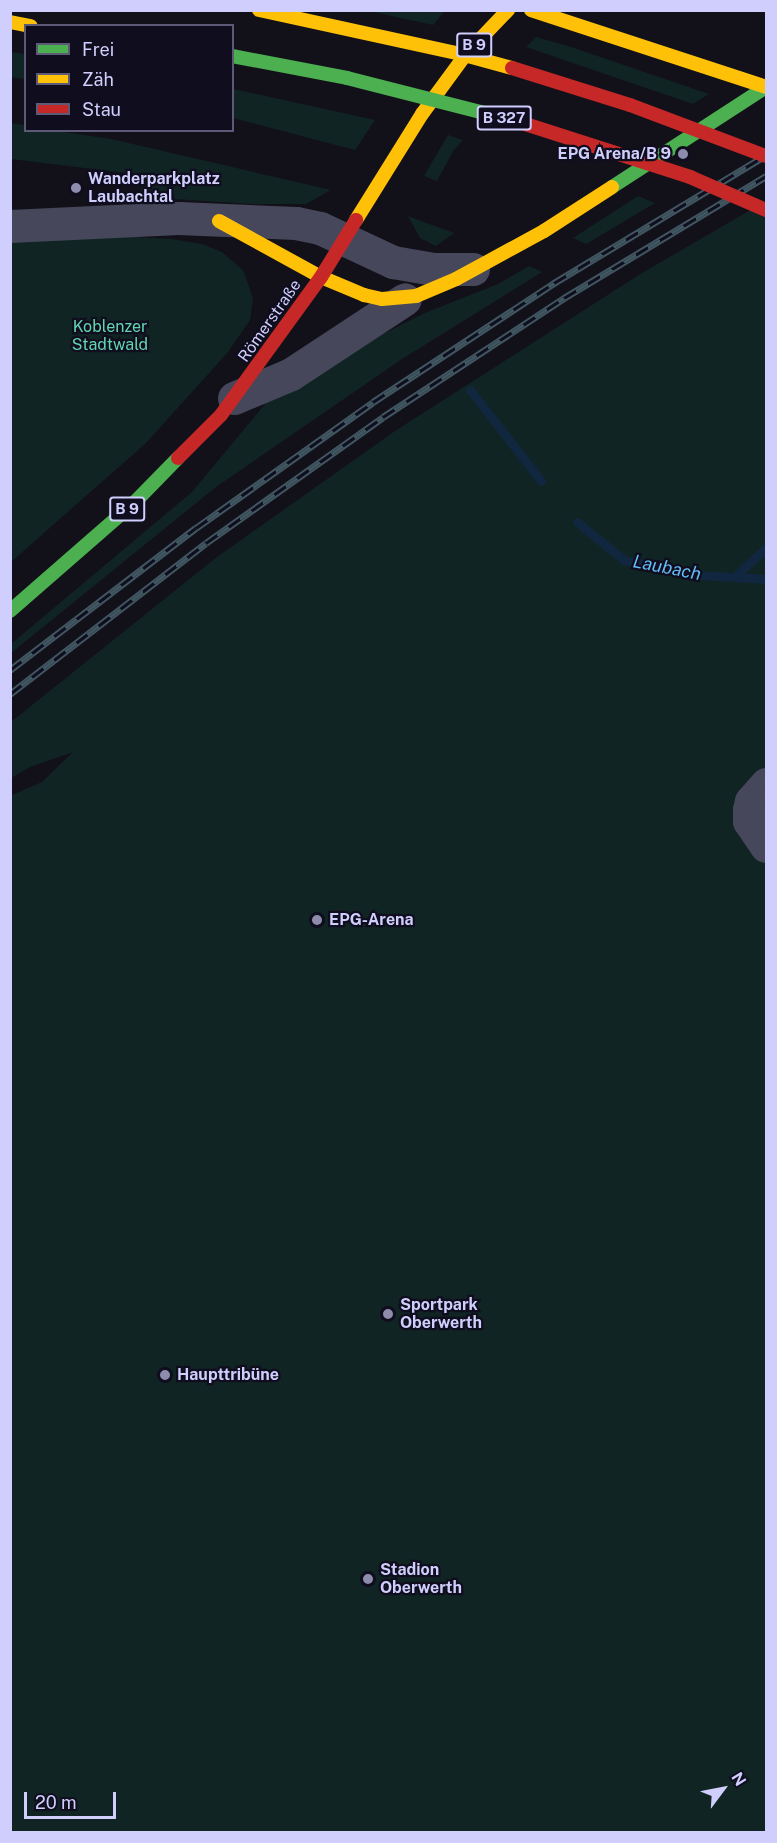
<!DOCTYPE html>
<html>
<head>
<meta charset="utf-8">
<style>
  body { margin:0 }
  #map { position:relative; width:777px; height:1843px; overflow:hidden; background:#12111a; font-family:"Public Sans",sans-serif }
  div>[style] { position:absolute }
  .green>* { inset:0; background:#112424 }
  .stream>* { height:9px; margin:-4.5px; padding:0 4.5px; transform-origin:4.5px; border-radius:4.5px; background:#11273f }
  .street>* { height:33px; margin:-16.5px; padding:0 16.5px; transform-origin:16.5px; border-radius:16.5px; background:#47475b }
  .fast>* { height:14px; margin:-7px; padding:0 7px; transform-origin:7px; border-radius:7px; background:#4caf50 }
  .slow>* { height:14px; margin:-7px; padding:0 7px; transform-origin:7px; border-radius:7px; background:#ffc107 }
  .jam>* { height:14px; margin:-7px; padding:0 7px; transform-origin:7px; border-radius:7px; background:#c62828 }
  .rail>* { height:7px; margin-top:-3.5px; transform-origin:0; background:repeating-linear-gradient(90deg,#0f0d1e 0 14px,#405661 0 28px); box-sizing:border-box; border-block:2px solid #405661 }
  .fast-bridge>* { height:14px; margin:-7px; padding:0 7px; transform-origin:7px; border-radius:7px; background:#4caf50 }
  .slow-bridge>* { height:14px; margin:-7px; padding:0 7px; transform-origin:7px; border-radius:7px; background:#ffc107 }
  .jam-bridge>* { height:14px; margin:-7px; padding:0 7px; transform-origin:7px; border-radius:7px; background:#c62828 }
  .dots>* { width:16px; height:16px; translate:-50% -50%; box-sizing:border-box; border:3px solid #0f0d1e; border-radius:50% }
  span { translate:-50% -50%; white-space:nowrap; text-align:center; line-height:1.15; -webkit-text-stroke:4.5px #0f0d1e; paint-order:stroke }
  .shield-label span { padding:2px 4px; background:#0f0d1e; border:2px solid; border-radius:4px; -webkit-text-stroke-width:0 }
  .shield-label { font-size:15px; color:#cfcefc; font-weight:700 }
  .poi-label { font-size:16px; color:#cfcefc; font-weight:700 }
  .right { translate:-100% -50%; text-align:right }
  .left { translate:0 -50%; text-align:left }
  .street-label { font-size:16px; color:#cfcefc }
  .park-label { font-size:16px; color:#60d6af }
  .water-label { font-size:18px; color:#63bcf4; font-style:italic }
  .frame { position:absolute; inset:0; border:12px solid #cfcefc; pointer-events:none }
  .legend { position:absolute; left:24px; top:24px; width:210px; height:108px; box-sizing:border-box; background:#0f0d1e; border:2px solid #5c5a77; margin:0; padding:8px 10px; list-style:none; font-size:18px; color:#cfcefc }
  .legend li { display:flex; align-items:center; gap:12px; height:30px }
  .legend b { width:30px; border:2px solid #5c5a77 }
  .north { position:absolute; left:693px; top:1759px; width:60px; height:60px; -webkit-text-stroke:4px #0f0d1e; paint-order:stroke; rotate:58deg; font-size:16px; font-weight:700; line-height:24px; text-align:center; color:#cfcefc }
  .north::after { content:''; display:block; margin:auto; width:21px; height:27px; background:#cfcefc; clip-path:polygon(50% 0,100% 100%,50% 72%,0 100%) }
  .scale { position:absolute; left:24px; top:1792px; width:92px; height:27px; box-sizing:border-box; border:3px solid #cfcefc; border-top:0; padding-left:8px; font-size:18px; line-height:21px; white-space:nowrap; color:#cfcefc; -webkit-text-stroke:4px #0f0d1e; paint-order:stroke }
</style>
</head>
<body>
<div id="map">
  <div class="green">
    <div style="clip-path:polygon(438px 11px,444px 12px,433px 25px,369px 11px)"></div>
    <div style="clip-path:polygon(536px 37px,571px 47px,709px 94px,693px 104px,526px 47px)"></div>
    <div style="clip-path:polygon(10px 52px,25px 54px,25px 79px,11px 77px)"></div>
    <div style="clip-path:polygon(233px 89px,375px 120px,355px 150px,233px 118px)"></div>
    <div style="clip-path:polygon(10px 123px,25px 125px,26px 130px,57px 131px,111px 139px,331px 190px,306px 204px,252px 204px,174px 199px,140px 201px,142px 175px,11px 159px)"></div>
    <div style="clip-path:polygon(448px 135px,463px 140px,453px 151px,437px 181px,424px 176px)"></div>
    <div style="clip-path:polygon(638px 196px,655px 203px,586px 244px,573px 238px)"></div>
    <div style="clip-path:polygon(766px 201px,766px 1832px,11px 1832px,10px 796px,42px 782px,73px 752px,30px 767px,11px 778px,11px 722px,217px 557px,395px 431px,642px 273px)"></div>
    <div style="clip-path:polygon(408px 216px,421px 221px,454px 233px,436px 246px,420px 238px)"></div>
    <div style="clip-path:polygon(118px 236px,171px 239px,202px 244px,222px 252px,243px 270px,253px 298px,250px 320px,228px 352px,146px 443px,11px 562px,10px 239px)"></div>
    <div style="clip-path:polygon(529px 266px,542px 272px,402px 359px,216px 487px,11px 653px,11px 644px,192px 492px,281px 385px,425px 313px,498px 284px)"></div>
  </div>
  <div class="stream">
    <div style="left:470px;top:390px;width:115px;rotate:52deg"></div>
    <div style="left:577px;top:522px;width:60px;rotate:39deg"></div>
    <div style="left:624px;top:560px;width:76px;rotate:11.3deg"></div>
    <div style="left:699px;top:575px;width:67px;rotate:3.4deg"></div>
    <div style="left:734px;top:577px;width:43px;rotate:-42.2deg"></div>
  </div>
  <div class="street">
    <div style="left:10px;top:226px;width:168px;rotate:-2.7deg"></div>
    <div style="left:178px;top:218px;width:118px;rotate:2.4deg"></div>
    <div style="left:296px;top:223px;width:25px;rotate:12deg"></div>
    <div style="left:320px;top:228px;width:81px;rotate:25deg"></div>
    <div style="left:393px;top:262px;width:41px;rotate:9.9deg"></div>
    <div style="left:433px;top:269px;width:40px"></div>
    <div style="left:234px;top:398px;width:62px;rotate:-22.8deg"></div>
    <div style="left:291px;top:374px;width:136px;rotate:-33.3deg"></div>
    <div style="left:766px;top:784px;width:23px;rotate:131deg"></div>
    <div style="left:751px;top:801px;width:9px;rotate:103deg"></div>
    <div style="left:749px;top:810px;width:11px;rotate:90deg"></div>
    <div style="left:749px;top:821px;width:30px;rotate:56deg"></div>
  </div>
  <div class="fast">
    <div style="left:612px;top:187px;width:184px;rotate:-33deg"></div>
    <div style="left:10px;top:611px;width:166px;rotate:-41.1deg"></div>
    <div style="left:135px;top:502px;width:62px;rotate:-45.7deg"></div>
  </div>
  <div class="slow">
    <div style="left:531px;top:10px;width:247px;rotate:18.1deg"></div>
    <div style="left:10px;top:22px;width:21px;rotate:11deg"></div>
    <div style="left:356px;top:220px;width:125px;rotate:-58.1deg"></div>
    <div style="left:422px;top:114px;width:74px;rotate:-53.7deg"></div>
    <div style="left:466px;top:54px;width:61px;rotate:-46.3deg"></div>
    <div style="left:219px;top:221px;width:116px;rotate:28.8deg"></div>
    <div style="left:321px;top:277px;width:47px;rotate:22.7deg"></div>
    <div style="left:364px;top:295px;width:18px;rotate:13deg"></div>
    <div style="left:382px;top:299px;width:34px;rotate:-5deg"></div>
    <div style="left:416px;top:296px;width:43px;rotate:-23deg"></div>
    <div style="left:456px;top:279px;width:100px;rotate:-28.6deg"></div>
    <div style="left:544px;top:231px;width:81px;rotate:-32.9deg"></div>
  </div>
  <div class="jam">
    <div style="left:178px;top:458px;width:61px;rotate:-45deg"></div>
    <div style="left:221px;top:415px;width:170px;rotate:-54.1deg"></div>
    <div style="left:321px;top:277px;width:67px;rotate:-58.4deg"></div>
  </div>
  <div class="rail">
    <div style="left:10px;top:670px;width:234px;rotate:-37.4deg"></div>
    <div style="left:196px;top:528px;width:217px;rotate:-35.4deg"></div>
    <div style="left:373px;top:402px;width:217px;rotate:-33.3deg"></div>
    <div style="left:554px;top:283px;width:248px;rotate:-31.1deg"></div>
    <div style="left:10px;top:694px;width:247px;rotate:-37.6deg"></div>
    <div style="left:206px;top:543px;width:217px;rotate:-35.4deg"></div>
    <div style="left:383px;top:417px;width:217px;rotate:-33.3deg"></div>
    <div style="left:564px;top:298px;width:236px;rotate:-31.1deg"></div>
  </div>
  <div class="fast-bridge">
    <div style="left:232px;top:56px;width:117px;rotate:10.8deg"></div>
    <div style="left:347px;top:78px;width:178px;rotate:14.3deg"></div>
  </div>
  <div class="slow-bridge">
    <div style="left:259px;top:10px;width:203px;rotate:12.3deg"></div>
    <div style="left:457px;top:53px;width:57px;rotate:15.3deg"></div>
  </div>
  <div class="jam-bridge">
    <div style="left:512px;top:68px;width:124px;rotate:17.4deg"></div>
    <div style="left:630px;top:105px;width:145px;rotate:20.6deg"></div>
    <div style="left:519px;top:122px;width:180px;rotate:17.8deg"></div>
    <div style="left:690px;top:177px;width:83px;rotate:23.5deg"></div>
  </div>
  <div class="dots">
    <div style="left:683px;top:154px;background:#8d8cad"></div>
    <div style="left:76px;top:188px;background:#8d8cad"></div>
    <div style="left:317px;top:920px;background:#8d8cad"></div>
    <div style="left:388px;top:1314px;background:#8d8cad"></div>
    <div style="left:165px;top:1375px;background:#8d8cad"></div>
    <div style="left:368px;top:1579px;background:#8d8cad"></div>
  </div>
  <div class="shield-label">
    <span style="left:474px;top:45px">B 9</span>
    <span style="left:504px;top:118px">B 327</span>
    <span style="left:127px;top:509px">B 9</span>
  </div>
  <div class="poi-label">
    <span class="right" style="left:671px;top:154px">EPG Arena/B 9</span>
    <span class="left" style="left:88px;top:188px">Wanderparkplatz<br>Laubachtal</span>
    <span class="left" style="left:329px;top:920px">EPG-Arena</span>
    <span class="left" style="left:400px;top:1314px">Sportpark<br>Oberwerth</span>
    <span class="left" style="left:177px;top:1375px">Haupttribüne</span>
    <span class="left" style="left:380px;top:1579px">Stadion<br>Oberwerth</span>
  </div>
  <div class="street-label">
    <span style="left:270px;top:321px;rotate:-55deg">Römerstraße</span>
  </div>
  <div class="park-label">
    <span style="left:110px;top:336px">Koblenzer<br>Stadtwald</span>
  </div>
  <div class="water-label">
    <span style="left:667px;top:568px;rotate:11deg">Laubach</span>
  </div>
  <div class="frame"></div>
  <ul class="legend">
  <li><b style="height:8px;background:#4caf50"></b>Frei</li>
  <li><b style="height:8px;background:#ffc107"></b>Zäh</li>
  <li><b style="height:8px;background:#c62828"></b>Stau</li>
  </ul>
  <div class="north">N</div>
  <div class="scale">20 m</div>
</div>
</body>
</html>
